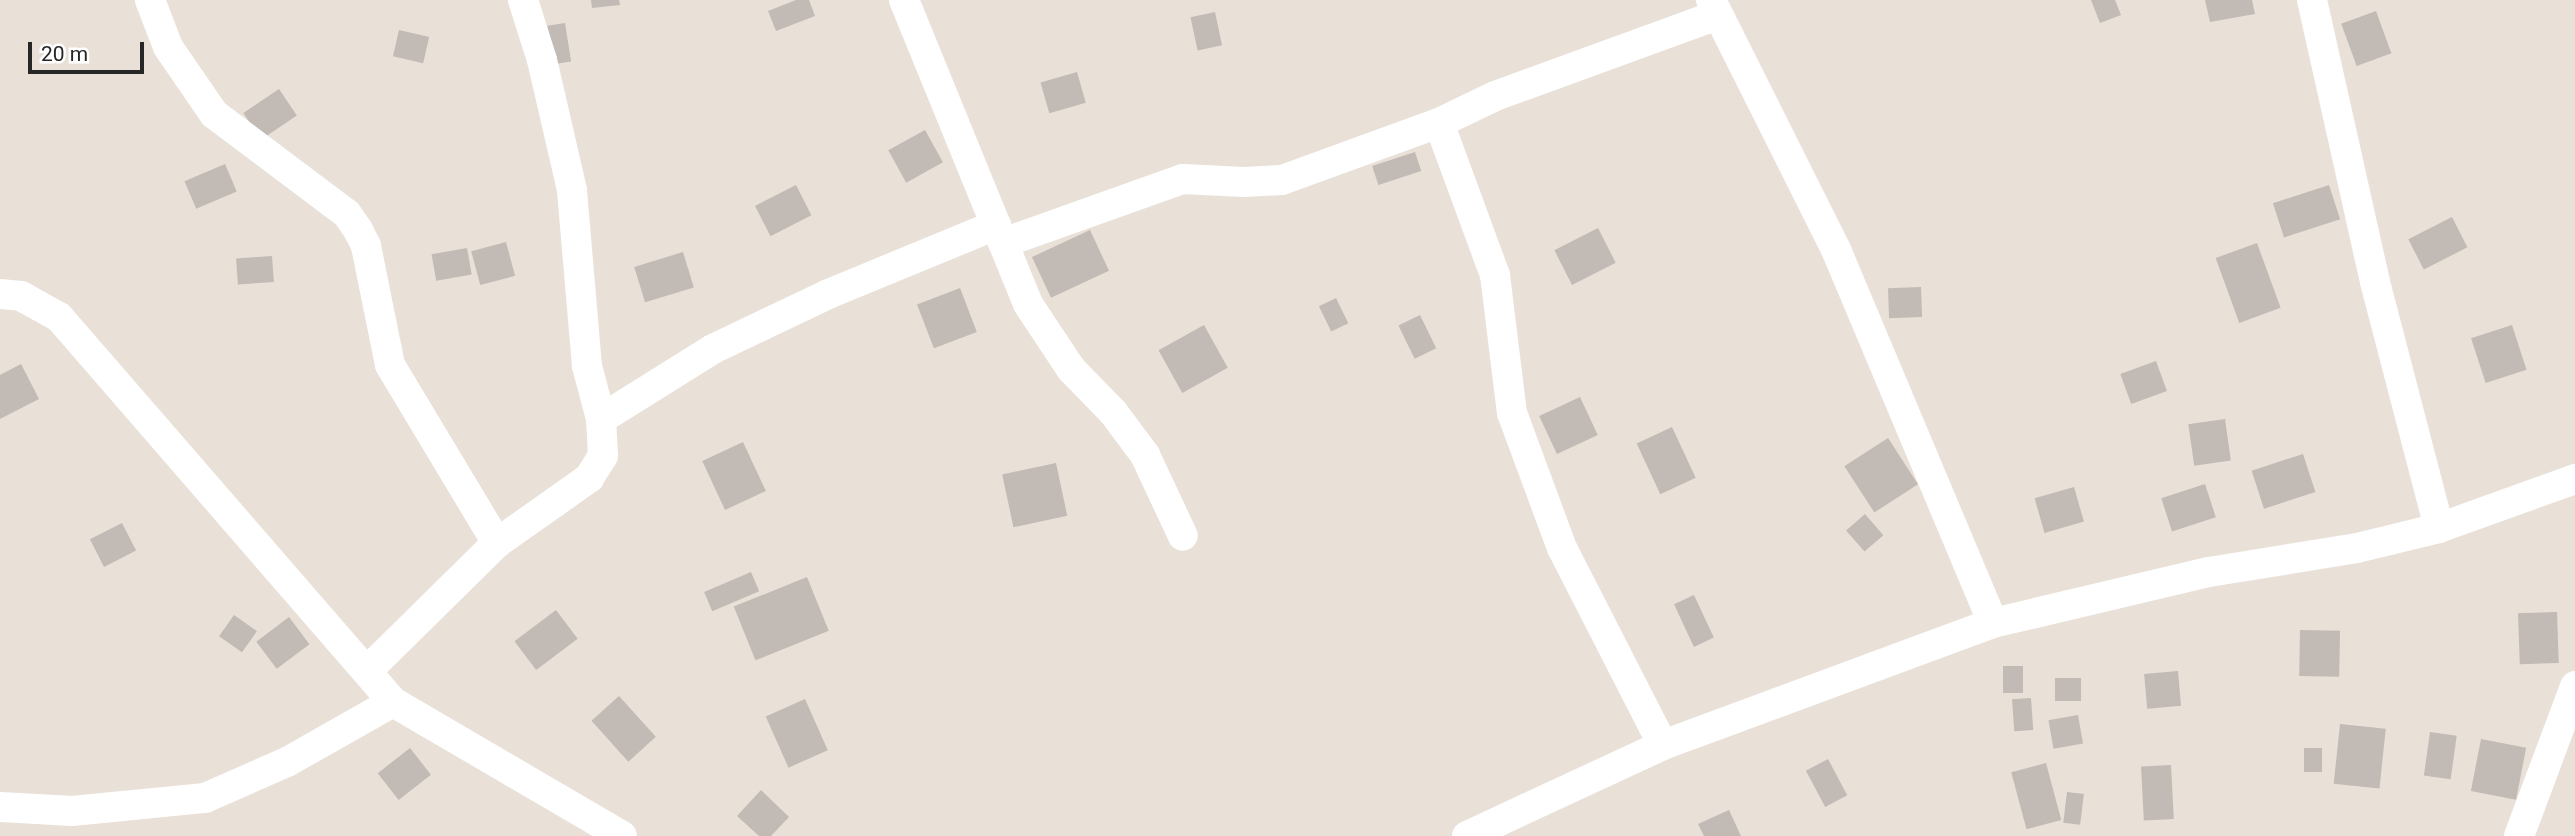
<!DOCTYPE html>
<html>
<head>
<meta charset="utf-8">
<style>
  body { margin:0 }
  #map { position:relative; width:2575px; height:836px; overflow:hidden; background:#e9e0d8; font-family:Roboto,sans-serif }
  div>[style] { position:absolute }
  .building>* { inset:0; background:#c1bab5; transform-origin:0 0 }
  .street>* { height:30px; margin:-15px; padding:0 15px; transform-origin:15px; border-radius:15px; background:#fff }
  span { translate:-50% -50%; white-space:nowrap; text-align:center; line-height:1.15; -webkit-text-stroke:5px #fff; paint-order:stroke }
  .scale { position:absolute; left:28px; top:42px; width:116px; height:32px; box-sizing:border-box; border:4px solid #262626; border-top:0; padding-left:9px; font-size:21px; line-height:24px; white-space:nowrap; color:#262626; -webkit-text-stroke:5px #fff; paint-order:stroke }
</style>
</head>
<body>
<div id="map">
  <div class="building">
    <div style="clip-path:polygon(591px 0,619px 0,620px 5px,592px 8px)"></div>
    <div style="clip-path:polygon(796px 0,809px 0,815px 16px,776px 31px,768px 11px)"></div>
    <div style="clip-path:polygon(2091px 0,2115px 0,2121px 15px,2100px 23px)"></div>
    <div style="clip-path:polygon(2205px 0,2252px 0,2255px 14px,2210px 22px)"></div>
    <div style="left:2376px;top:11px;width:45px;height:37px;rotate:70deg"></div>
    <div style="left:1215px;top:12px;width:34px;height:25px;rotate:78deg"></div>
    <div style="left:565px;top:23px;width:39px;height:18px;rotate:81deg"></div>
    <div style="left:399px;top:30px;width:31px;height:27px;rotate:13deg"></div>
    <div style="left:1077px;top:72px;width:32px;height:38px;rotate:74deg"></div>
    <div style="left:279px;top:89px;width:32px;height:43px;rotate:56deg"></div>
    <div style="left:925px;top:130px;width:37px;height:42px;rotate:61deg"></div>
    <div style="left:1415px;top:152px;width:20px;height:45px;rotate:72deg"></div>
    <div style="left:225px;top:164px;width:30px;height:44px;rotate:67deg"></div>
    <div style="left:796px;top:185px;width:34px;height:46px;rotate:63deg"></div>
    <div style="left:2329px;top:185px;width:36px;height:59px;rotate:72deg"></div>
    <div style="left:2452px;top:217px;width:34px;height:49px;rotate:63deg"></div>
    <div style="left:1598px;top:228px;width:39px;height:49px;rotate:63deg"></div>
    <div style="left:1090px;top:230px;width:45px;height:64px;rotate:65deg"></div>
    <div style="left:506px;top:242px;width:35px;height:36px;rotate:75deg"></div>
    <div style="left:2257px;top:243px;width:69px;height:44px;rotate:70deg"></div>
    <div style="left:467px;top:248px;width:27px;height:36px;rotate:80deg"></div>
    <div style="left:683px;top:252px;width:37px;height:51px;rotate:73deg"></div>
    <div style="left:272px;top:256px;width:26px;height:36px;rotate:86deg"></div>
    <div style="left:1921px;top:287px;width:30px;height:33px;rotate:88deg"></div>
    <div style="left:960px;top:288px;width:47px;height:46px;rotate:69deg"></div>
    <div style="left:1336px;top:298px;width:28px;height:19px;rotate:64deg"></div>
    <div style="left:1420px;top:315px;width:37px;height:24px;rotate:64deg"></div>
    <div style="left:1204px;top:325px;width:49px;height:52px;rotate:61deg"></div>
    <div style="left:2512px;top:325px;width:47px;height:43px;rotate:72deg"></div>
    <div style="left:2156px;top:361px;width:32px;height:38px;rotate:70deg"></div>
    <div style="clip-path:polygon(21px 364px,39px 399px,0 419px,0 375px)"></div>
    <div style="left:1580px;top:397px;width:42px;height:45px;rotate:65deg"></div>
    <div style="left:2225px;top:419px;width:42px;height:37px;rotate:82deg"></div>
    <div style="left:1672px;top:427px;width:56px;height:39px;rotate:65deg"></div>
    <div style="left:1888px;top:438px;width:55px;height:52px;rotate:57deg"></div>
    <div style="left:743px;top:442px;width:54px;height:45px;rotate:65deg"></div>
    <div style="left:2303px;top:454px;width:40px;height:54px;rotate:72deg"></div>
    <div style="left:1056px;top:463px;width:54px;height:55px;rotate:78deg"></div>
    <div style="left:2205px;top:484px;width:35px;height:46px;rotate:72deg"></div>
    <div style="left:2074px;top:487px;width:36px;height:41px;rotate:74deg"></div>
    <div style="left:1865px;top:514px;width:28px;height:25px;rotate:49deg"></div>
    <div style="left:122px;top:523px;width:31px;height:36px;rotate:63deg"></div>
    <div style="left:751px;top:572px;width:21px;height:51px;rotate:67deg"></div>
    <div style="left:807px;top:577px;width:58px;height:79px;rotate:68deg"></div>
    <div style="left:1694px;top:595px;width:47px;height:22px;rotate:65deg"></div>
    <div style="left:556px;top:610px;width:36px;height:52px;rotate:53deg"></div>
    <div style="left:2557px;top:612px;width:51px;height:39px;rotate:88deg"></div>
    <div style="left:234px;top:615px;width:28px;height:26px;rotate:35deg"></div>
    <div style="left:289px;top:617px;width:34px;height:41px;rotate:53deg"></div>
    <div style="left:2300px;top:630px;width:40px;height:46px;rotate:1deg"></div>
    <div style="left:2003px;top:666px;width:20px;height:27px"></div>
    <div style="left:2178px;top:671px;width:35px;height:34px;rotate:85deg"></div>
    <div style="left:2081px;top:678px;width:23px;height:26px;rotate:90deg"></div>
    <div style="left:619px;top:696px;width:55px;height:37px;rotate:48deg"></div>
    <div style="left:2031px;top:698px;width:32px;height:19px;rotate:86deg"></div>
    <div style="left:805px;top:699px;width:56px;height:43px;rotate:66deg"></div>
    <div style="left:2078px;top:715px;width:29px;height:30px;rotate:80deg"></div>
    <div style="left:2340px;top:724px;width:46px;height:60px;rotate:6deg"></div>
    <div style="left:2430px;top:732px;width:27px;height:44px;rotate:8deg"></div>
    <div style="left:2481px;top:739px;width:46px;height:53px;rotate:11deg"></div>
    <div style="left:410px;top:748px;width:34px;height:41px;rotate:52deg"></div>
    <div style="left:2304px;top:748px;width:18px;height:24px"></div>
    <div style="left:1828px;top:759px;width:41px;height:25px;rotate:62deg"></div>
    <div style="left:2046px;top:763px;width:59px;height:36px;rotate:75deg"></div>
    <div style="left:2171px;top:765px;width:54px;height:30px;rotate:87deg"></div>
    <div style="clip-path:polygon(761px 790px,789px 817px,771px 836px,759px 836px,737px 816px)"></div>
    <div style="left:2067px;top:792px;width:17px;height:31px;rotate:7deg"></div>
    <div style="clip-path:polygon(1729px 810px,1741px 836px,1704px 836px,1698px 824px)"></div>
  </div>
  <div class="street">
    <div style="left:150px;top:0;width:50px;rotate:69deg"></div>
    <div style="left:168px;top:47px;width:81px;rotate:55.5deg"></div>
    <div style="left:214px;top:114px;width:166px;rotate:36.9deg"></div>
    <div style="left:347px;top:214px;width:19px;rotate:55deg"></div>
    <div style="left:358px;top:230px;width:18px;rotate:63deg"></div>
    <div style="left:366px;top:246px;width:121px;rotate:78.6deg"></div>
    <div style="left:390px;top:365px;width:208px;rotate:59deg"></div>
    <div style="left:904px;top:0;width:328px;rotate:67.8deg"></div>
    <div style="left:1028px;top:304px;width:78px;rotate:56.5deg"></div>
    <div style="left:1071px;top:369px;width:60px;rotate:45.7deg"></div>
    <div style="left:1113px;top:412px;width:54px;rotate:53.3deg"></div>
    <div style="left:1145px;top:455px;width:89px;rotate:64.9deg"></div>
    <div style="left:1711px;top:0;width:282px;rotate:63.4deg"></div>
    <div style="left:1837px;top:252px;width:402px;rotate:67.2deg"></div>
    <div style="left:2312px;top:0;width:289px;rotate:77.4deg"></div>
    <div style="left:2375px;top:282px;width:254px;rotate:75.4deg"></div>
    <div style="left:1439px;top:123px;width:162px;rotate:69.8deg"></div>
    <div style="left:1495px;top:275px;width:139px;rotate:83deg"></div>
    <div style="left:1512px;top:413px;width:144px;rotate:69.7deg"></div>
    <div style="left:1562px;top:548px;width:221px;rotate:62.9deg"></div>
    <div style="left:1003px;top:243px;width:191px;rotate:-19.6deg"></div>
    <div style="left:1183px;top:179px;width:61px;rotate:2.8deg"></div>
    <div style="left:1244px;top:182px;width:38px;rotate:-3deg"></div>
    <div style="left:1282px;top:180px;width:167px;rotate:-20deg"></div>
    <div style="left:1439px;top:123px;width:62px;rotate:-25.7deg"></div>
    <div style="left:1495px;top:96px;width:237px;rotate:-20deg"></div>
    <div style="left:0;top:294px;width:21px;rotate:5deg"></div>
    <div style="left:21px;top:296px;width:43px;rotate:28.9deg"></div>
    <div style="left:59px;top:317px;width:510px;rotate:49.06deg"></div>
    <div style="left:393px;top:702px;width:265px;rotate:30.3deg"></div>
    <div style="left:601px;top:419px;width:132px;rotate:-32deg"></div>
    <div style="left:713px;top:349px;width:125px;rotate:-25.5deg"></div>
    <div style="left:826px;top:295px;width:184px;rotate:-22.4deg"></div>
    <div style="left:367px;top:671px;width:182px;rotate:-44.6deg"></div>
    <div style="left:497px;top:543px;width:113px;rotate:-35.2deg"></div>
    <div style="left:589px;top:478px;width:26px;rotate:-58deg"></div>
    <div style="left:603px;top:456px;width:37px;rotate:-93deg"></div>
    <div style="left:601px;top:419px;width:55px;rotate:-104.8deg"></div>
    <div style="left:587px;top:366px;width:177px;rotate:-94.9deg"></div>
    <div style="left:572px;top:190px;width:133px;rotate:-103deg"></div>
    <div style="left:542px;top:60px;width:63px;rotate:-107.6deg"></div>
    <div style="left:0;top:807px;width:72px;rotate:3.2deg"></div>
    <div style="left:72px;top:811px;width:134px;rotate:-5.6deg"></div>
    <div style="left:205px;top:798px;width:90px;rotate:-23.7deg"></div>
    <div style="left:287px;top:762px;width:122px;rotate:-29.5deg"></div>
    <div style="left:1467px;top:836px;width:216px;rotate:-24.9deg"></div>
    <div style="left:1663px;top:745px;width:352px;rotate:-20.3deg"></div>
    <div style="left:1993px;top:623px;width:222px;rotate:-13.3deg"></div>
    <div style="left:2209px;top:572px;width:150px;rotate:-9.2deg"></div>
    <div style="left:2357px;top:548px;width:84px;rotate:-13.7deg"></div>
    <div style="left:2439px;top:528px;width:145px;rotate:-19.8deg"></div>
    <div style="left:2519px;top:836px;width:160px;rotate:-69.5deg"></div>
  </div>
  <div class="scale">20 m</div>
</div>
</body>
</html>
